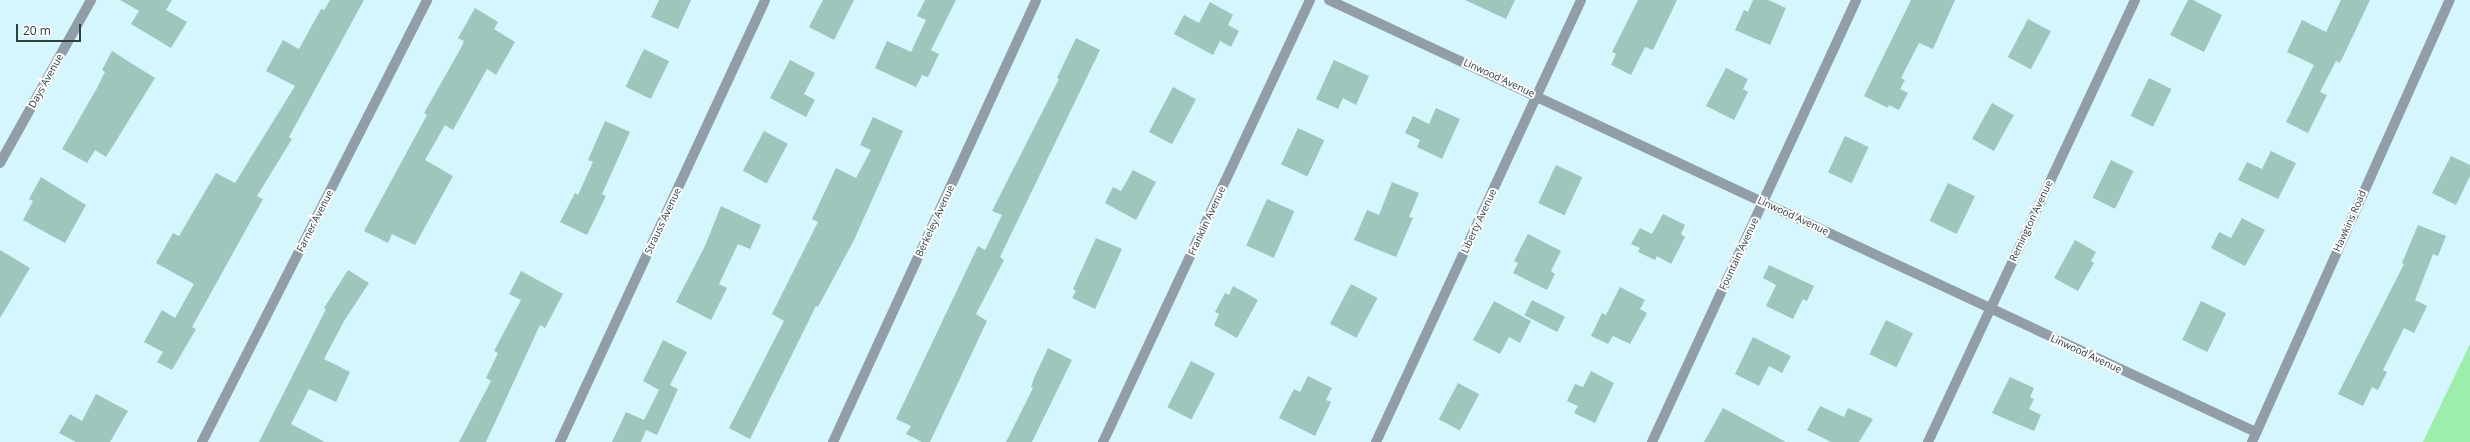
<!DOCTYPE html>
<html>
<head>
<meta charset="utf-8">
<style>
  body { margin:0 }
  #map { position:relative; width:2470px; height:442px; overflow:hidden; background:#d5f6fc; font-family:"Open Sans",sans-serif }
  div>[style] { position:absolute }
  .green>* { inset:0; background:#9dedac }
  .building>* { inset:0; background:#9ec6bd; transform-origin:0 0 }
  .minor>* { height:10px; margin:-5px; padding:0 5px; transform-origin:5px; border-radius:5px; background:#919da7 }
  span { translate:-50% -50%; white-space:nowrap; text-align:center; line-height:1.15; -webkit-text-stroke:4px #fcfcfc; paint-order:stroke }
  .street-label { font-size:10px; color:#2f4043 }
  .scale { position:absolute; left:16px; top:24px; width:65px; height:18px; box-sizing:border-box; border:2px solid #2f4043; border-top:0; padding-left:5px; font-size:12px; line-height:14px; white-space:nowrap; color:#2f4043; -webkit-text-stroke:3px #fcfcfc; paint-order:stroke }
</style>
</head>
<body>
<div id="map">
  <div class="green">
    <div style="clip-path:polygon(2470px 344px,2470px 442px,2423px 442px)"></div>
  </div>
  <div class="building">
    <div style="clip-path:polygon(120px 0,172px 0,166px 10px,187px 22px,171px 48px,131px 24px,139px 11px)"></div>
    <div style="clip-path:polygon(330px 0,364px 0,289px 137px,292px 139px,257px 196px,263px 199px,192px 327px,196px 329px,172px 370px,157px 362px,163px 352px,144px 342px,162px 310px,175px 318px,194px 284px,156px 263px,173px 233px,179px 236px,216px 173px,235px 183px,295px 86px,266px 71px,283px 40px,299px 49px,321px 9px,324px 10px)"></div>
    <div style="clip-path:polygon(659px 0,691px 0,678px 29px,651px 17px)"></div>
    <div style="clip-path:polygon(823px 0,854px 0,834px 40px,809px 27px)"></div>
    <div style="clip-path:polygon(925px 0,956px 0,931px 50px,939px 54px,928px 77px,922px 75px,916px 87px,875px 68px,887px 41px,911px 52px,926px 20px,917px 16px)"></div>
    <div style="clip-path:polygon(1465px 0,1515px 0,1506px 19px)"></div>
    <div style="clip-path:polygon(1638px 0,1677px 0,1653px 50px,1645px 47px,1631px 75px,1611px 65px,1616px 54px,1612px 52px)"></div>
    <div style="clip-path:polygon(1753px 0,1768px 0,1786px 8px,1770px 45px,1735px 30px,1744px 10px,1748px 12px)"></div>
    <div style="clip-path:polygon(1911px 0,1955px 0,1933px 49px,1919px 43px,1901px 78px,1905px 80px,1900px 89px,1908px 93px,1899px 110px,1889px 105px,1888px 108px,1864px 96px)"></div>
    <div style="clip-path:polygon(2188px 0,2193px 0,2222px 15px,2204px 52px,2170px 35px)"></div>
    <div style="clip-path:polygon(2341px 0,2370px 0,2340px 63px,2336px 61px,2320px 92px,2327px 95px,2308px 133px,2286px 122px,2314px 65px,2287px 52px,2302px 20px,2326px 32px)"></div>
    <div style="clip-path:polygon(1210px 2px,1233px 15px,1228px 25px,1239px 31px,1231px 47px,1220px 41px,1213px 55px,1174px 34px,1184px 15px,1199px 23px)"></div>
    <div style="clip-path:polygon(475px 8px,498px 22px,494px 29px,515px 42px,496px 75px,487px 69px,453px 130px,445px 125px,425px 160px,453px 176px,415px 245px,392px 234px,388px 243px,364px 231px,427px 115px,424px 113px,461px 48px,464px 41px,458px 38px)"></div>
    <div style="left:2028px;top:19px;width:26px;height:43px;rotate:28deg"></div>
    <div style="clip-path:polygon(1076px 38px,1100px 50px,1000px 257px,1004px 260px,976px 314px,987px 321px,930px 442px,922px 442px,906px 434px,911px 426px,896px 419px,978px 246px,985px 250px,1002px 215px,992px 211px,1059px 79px,1057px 78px)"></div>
    <div style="left:644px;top:49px;width:28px;height:42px;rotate:26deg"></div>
    <div style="clip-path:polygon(112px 51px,155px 78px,106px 157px,95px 150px,87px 163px,62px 149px,97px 88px,105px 72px,102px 70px)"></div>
    <div style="clip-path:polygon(790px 60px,815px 73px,804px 94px,815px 100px,806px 117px,770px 98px)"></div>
    <div style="clip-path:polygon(1334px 60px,1369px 76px,1356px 105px,1343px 98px,1338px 109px,1316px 99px)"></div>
    <div style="clip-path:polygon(1726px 68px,1748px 79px,1743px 89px,1748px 92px,1734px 120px,1706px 106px)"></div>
    <div style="left:2149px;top:78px;width:25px;height:42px;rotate:26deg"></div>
    <div style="left:1173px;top:87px;width:26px;height:51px;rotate:28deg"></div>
    <div style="left:1992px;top:103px;width:25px;height:41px;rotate:29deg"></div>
    <div style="clip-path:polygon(1436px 108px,1460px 119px,1442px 159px,1417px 147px,1420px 140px,1405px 133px,1413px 116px,1429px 124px)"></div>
    <div style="clip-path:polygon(873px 117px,903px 131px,854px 240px,818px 307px,816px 306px,750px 439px,729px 428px,784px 321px,772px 314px,818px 222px,812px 219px,836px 168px,856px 178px,871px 150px,860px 145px)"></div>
    <div style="clip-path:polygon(605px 121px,630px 132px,602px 194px,606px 196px,587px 235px,560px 222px,575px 193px,578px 195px,593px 162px,588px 160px)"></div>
    <div style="left:1298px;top:128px;width:29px;height:40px;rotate:25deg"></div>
    <div style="left:764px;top:131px;width:27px;height:45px;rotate:28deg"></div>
    <div style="left:1845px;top:136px;width:26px;height:40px;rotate:25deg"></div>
    <div style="clip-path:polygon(2271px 151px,2296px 163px,2278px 199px,2238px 180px,2247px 162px,2262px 169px)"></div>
    <div style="clip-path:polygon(2451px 156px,2470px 165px,2470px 176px,2456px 205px,2432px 193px)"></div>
    <div style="left:2111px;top:160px;width:25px;height:42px;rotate:26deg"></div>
    <div style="left:1556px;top:165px;width:29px;height:42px;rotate:25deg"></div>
    <div style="clip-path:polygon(1133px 170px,1156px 182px,1136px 220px,1105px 203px,1113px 187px,1121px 191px)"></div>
    <div style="clip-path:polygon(41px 177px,86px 205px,65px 243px,23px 220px,33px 201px,29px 199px)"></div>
    <div style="clip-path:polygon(1392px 182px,1419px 193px,1409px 217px,1413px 218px,1396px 257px,1354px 240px,1367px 210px,1379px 215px)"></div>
    <div style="left:1948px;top:183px;width:30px;height:42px;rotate:26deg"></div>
    <div style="left:1267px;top:199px;width:30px;height:51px;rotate:24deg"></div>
    <div style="clip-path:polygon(721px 206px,761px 225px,750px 249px,738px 244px,719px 284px,727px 288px,711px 320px,676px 302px,705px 246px)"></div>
    <div style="clip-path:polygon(1663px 214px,1685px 225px,1681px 234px,1685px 237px,1671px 264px,1657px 256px,1655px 260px,1638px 252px,1640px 248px,1631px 244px,1640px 228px,1652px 234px)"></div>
    <div style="clip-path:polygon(2242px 218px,2265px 230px,2245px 266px,2211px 248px,2219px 232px,2231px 238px)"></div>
    <div style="clip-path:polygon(2418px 225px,2446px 236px,2438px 256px,2433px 254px,2415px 300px,2427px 306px,2414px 333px,2404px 328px,2383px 370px,2387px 372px,2378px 390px,2372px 387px,2363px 406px,2338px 394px,2404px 264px,2402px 263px)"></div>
    <div style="clip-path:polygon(1528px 234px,1561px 251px,1551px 271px,1555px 274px,1547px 290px,1513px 273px,1518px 263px,1514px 261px)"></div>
    <div style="clip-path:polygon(1096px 238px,1122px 249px,1095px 309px,1072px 298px,1076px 291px,1073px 289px)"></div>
    <div style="clip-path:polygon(2075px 240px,2096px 252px,2091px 261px,2094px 263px,2078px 291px,2054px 278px)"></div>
    <div style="clip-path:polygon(0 250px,30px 268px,0 318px)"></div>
    <div style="clip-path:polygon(1769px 265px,1814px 286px,1807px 301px,1803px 299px,1793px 319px,1766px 306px,1776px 285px,1763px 278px)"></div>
    <div style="clip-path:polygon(348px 270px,369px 283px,344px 321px,324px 359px,350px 372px,336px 402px,309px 389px,291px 424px,325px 442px,259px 442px,326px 309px,324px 308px)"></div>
    <div style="clip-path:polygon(521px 271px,563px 294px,545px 328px,540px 325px,486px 442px,459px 442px,491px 381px,486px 378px,498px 353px,494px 351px,521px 300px,509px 294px)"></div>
    <div style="left:1351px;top:284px;width:30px;height:45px;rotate:28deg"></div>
    <div style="clip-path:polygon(1233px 286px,1258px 300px,1237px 338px,1214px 325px,1219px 314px,1215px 312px,1225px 293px,1229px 295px)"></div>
    <div style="clip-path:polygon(1620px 287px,1645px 300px,1640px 309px,1647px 313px,1630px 344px,1613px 336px,1608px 344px,1591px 336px,1602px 313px,1606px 315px)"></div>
    <div style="left:1532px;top:300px;width:37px;height:17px;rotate:27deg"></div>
    <div style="clip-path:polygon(1494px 301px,1531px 321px,1520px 343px,1509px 337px,1500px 354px,1473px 340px)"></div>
    <div style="left:2201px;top:301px;width:28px;height:43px;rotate:26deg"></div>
    <div style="left:1886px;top:320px;width:30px;height:38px;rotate:26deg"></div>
    <div style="clip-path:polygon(1753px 337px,1791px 356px,1782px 373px,1769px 366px,1759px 386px,1735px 374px)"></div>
    <div style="clip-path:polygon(663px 340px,687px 352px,670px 385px,678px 389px,657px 435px,646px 430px,641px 442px,612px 442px,626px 412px,644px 420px,659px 390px,643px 381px)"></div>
    <div style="clip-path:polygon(1048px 348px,1072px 360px,1032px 442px,1006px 442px,1033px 388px,1031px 387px,1034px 378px)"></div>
    <div style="left:1191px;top:361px;width:27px;height:52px;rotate:27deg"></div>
    <div style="clip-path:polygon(1591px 371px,1614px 383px,1595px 423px,1574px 413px,1578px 406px,1567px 401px,1575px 384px,1583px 387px)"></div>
    <div style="clip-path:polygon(1308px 376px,1332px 388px,1326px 400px,1331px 402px,1315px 436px,1279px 418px,1294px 389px,1300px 392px)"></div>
    <div style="clip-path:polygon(2010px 377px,2034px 388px,2030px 397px,2034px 399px,2029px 409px,2041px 415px,2034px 431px,1992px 413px)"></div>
    <div style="left:1458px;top:383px;width:24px;height:41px;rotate:28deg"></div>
    <div style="clip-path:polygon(96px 394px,128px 411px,110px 442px,76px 442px,59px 433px,70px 414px,82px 421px)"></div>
    <div style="clip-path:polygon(1820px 406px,1844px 417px,1848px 408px,1873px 419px,1859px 442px,1831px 442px,1807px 430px)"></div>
    <div style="clip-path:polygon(1723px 408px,1786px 442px,1704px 442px)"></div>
  </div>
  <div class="minor">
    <div style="left:1329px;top:0;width:1023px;rotate:24.99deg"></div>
    <div style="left:0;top:163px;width:187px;rotate:-60.8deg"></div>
    <div style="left:202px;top:442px;width:496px;rotate:-63deg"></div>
    <div style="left:560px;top:442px;width:487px;rotate:-65.1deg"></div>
    <div style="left:833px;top:442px;width:486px;rotate:-65.3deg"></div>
    <div style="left:1103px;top:442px;width:488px;rotate:-64.9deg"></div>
    <div style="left:1376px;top:442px;width:487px;rotate:-65.1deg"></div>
    <div style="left:1652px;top:442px;width:487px;rotate:-65.2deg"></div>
    <div style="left:1928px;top:442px;width:488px;rotate:-64.9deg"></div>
    <div style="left:2252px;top:442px;width:484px;rotate:-65.9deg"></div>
  </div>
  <div class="street-label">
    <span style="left:1499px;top:78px;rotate:25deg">Linwood Avenue</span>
    <span style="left:46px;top:81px;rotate:-61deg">Days Avenue</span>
    <span style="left:1793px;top:216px;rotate:25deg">Linwood Avenue</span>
    <span style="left:315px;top:221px;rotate:-63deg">Farner Avenue</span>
    <span style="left:663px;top:221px;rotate:-65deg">Strauss Avenue</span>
    <span style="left:935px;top:221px;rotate:-65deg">Berkeley Avenue</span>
    <span style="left:1207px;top:221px;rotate:-65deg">Franklin Avenue</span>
    <span style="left:1479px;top:221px;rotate:-65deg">Liberty Avenue</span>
    <span style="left:2031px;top:221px;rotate:-65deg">Remington Avenue</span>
    <span style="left:2350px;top:221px;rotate:-66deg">Hawkins Road</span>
    <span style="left:1739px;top:254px;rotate:-65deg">Fountain Avenue</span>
    <span style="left:2086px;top:354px;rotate:25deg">Linwood Avenue</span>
  </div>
  <div class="scale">20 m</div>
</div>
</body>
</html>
